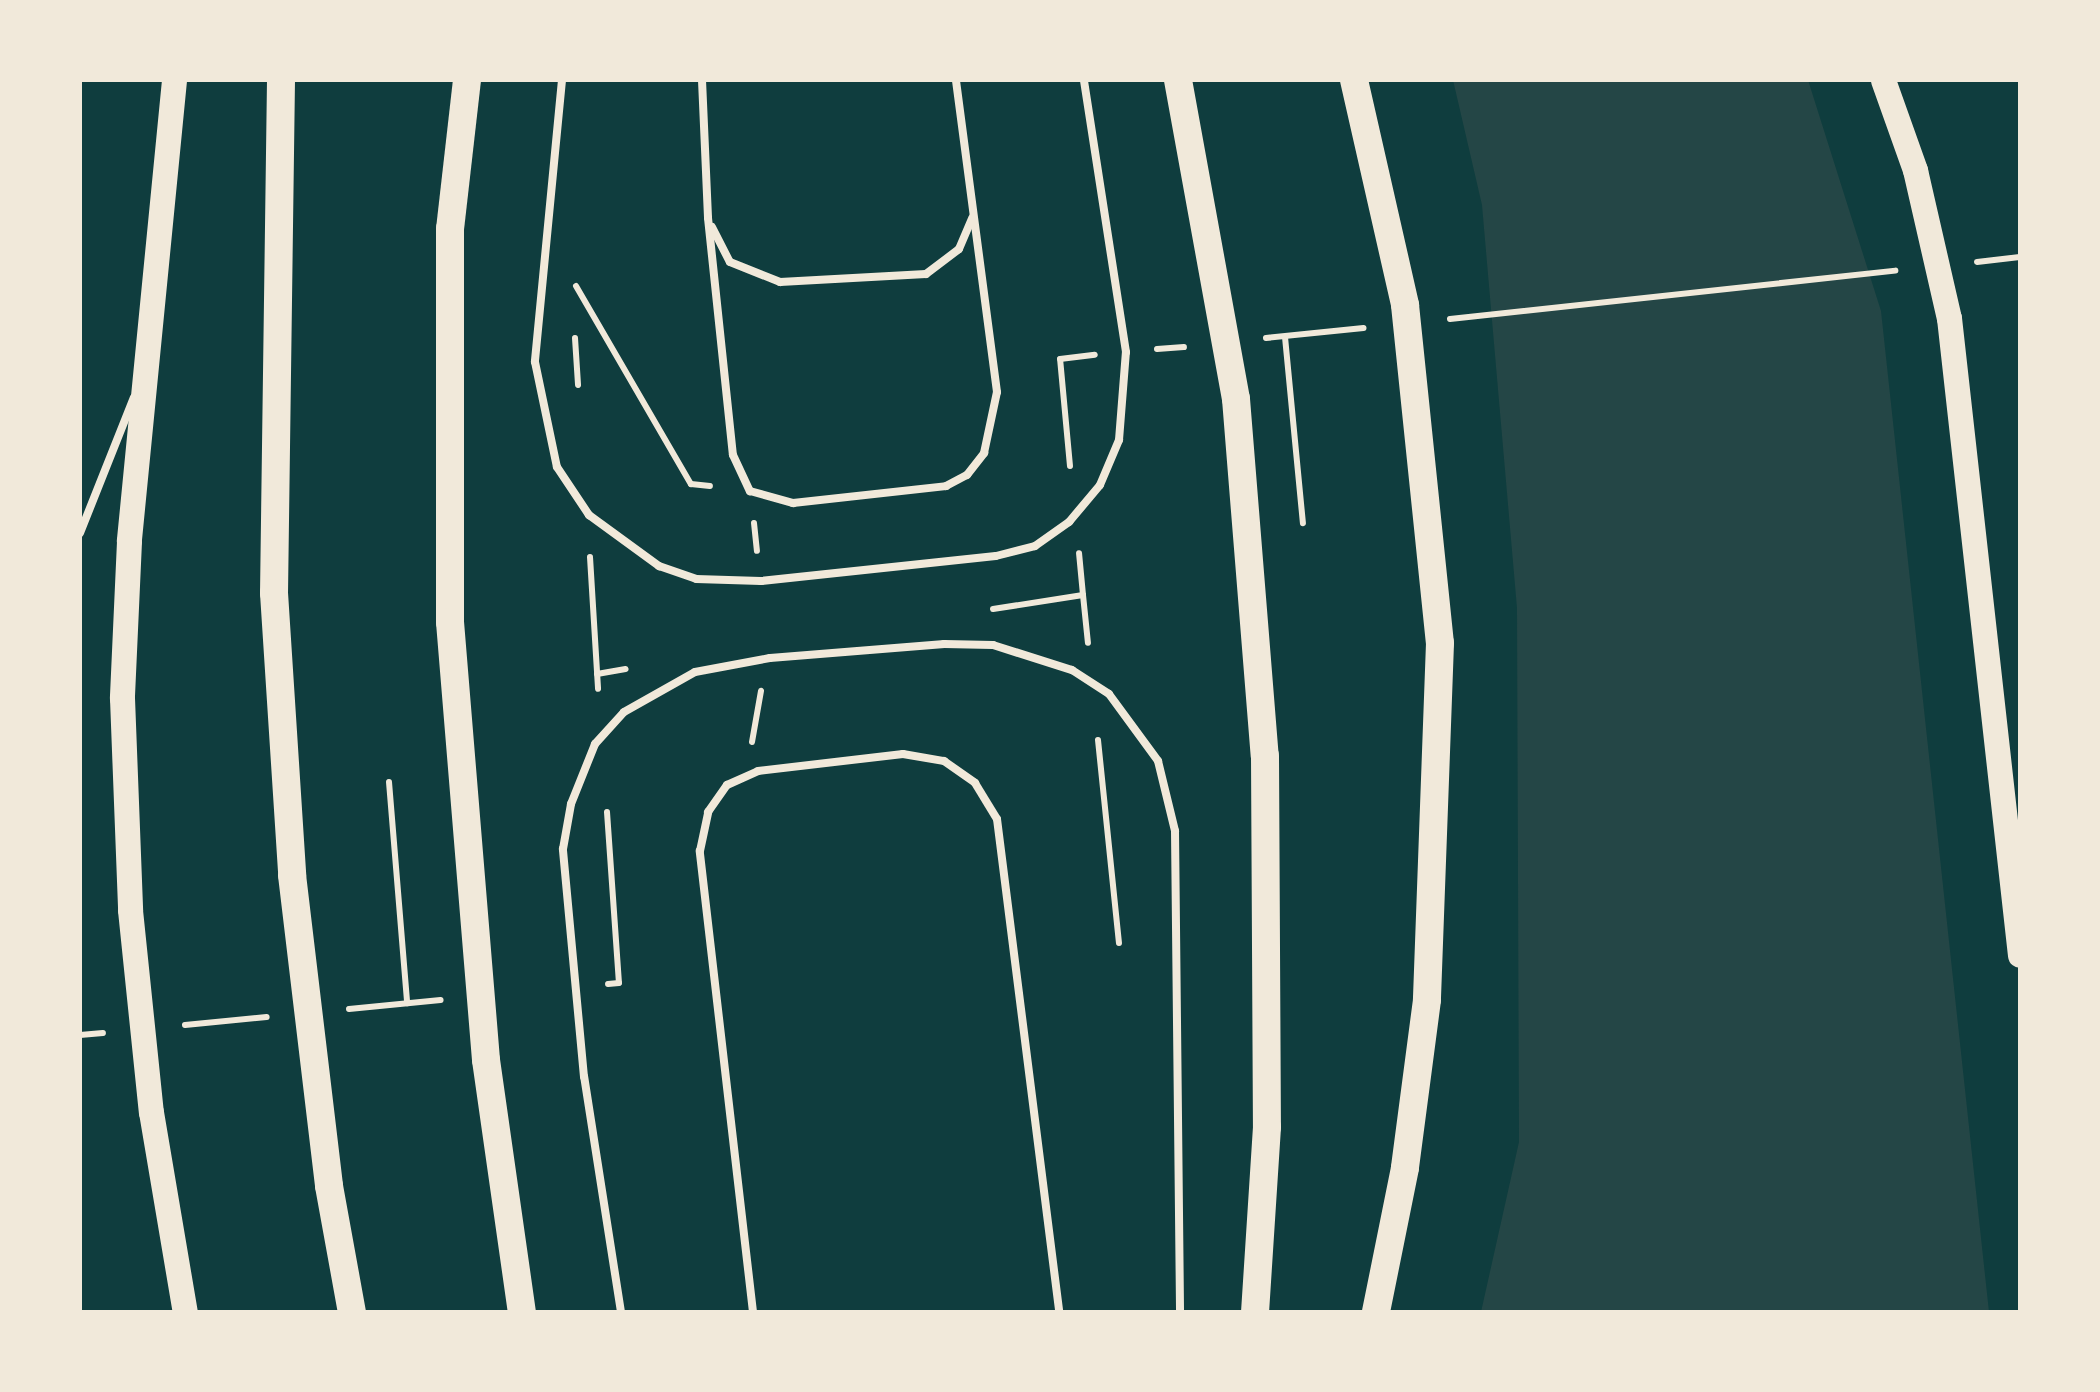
<!DOCTYPE html>
<html>
<head>
<meta charset="utf-8">
<style>
  body { margin:0 }
  #map { position:relative; width:2100px; height:1392px; overflow:hidden; background:#0f3d3e; font-family:"Public Sans",sans-serif }
  div>[style] { position:absolute }
  .green>* { inset:0; background:#244646 }
  .path>* { height:6px; margin:-3px; padding:0 3px; transform-origin:3px; border-radius:3px; background:#f1e9da }
  .service>* { height:8px; margin:-4px; padding:0 4px; transform-origin:4px; border-radius:4px; background:#f1e9da }
  .primary>* { height:25px; margin:-12.5px; padding:0 12.5px; transform-origin:12.5px; border-radius:12.5px; background:#f1e9da }
  .trunk>* { height:28px; margin:-14px; padding:0 14px; transform-origin:14px; border-radius:14px; background:#f1e9da }
  span { translate:-50% -50%; white-space:nowrap; text-align:center; line-height:1.15; -webkit-text-stroke:9px #f1e9da; paint-order:stroke }
  .frame { position:absolute; inset:0; border:82px solid #f1e9da; pointer-events:none }
</style>
</head>
<body>
<div id="map">
  <div class="green">
    <div style="clip-path:polygon(1453px 80px,1808px 80px,1881px 311px,1989px 1312px,1481px 1312px,1519px 1142px,1517px 608px,1482px 205px)"></div>
  </div>
  <div class="path">
    <div style="left:1977px;top:262px;width:43px;rotate:-6.6deg"></div>
    <div style="left:576px;top:286px;width:229px;rotate:59.9deg"></div>
    <div style="left:691px;top:484px;width:19px;rotate:6deg"></div>
    <div style="left:1450px;top:319px;width:448px;rotate:-6.2deg"></div>
    <div style="left:1285px;top:337px;width:187px;rotate:84.5deg"></div>
    <div style="left:575px;top:338px;width:47px;rotate:86.3deg"></div>
    <div style="left:1266px;top:338px;width:98px;rotate:-5.9deg"></div>
    <div style="left:1157px;top:349px;width:27px;rotate:-4deg"></div>
    <div style="left:1070px;top:466px;width:107px;rotate:-95.3deg"></div>
    <div style="left:1060px;top:359px;width:35px;rotate:-7deg"></div>
    <div style="left:754px;top:523px;width:28px;rotate:84deg"></div>
    <div style="left:590px;top:557px;width:132px;rotate:86.5deg"></div>
    <div style="left:1083px;top:595px;width:48px;rotate:84.1deg"></div>
    <div style="left:993px;top:609px;width:91px;rotate:-8.8deg"></div>
    <div style="left:1083px;top:595px;width:42px;rotate:-95.4deg"></div>
    <div style="left:597px;top:674px;width:29px;rotate:-10deg"></div>
    <div style="left:1098px;top:740px;width:204px;rotate:84.1deg"></div>
    <div style="left:752px;top:742px;width:52px;rotate:-80deg"></div>
    <div style="left:389px;top:782px;width:222px;rotate:85.3deg"></div>
    <div style="left:607px;top:812px;width:171px;rotate:86deg"></div>
    <div style="left:619px;top:983px;width:11px;rotate:175deg"></div>
    <div style="left:349px;top:1009px;width:92px;rotate:-5.6deg"></div>
    <div style="left:185px;top:1025px;width:82px;rotate:-5.6deg"></div>
    <div style="left:80px;top:1035px;width:23px;rotate:-5deg"></div>
  </div>
  <div class="service">
    <div style="left:562px;top:80px;width:283px;rotate:95.5deg"></div>
    <div style="left:535px;top:362px;width:107px;rotate:78.2deg"></div>
    <div style="left:557px;top:467px;width:58px;rotate:56.3deg"></div>
    <div style="left:589px;top:515px;width:87px;rotate:36.1deg"></div>
    <div style="left:659px;top:566px;width:39px;rotate:19deg"></div>
    <div style="left:696px;top:579px;width:65px;rotate:1.8deg"></div>
    <div style="left:761px;top:581px;width:236px;rotate:-6.1deg"></div>
    <div style="left:996px;top:556px;width:40px;rotate:-14.4deg"></div>
    <div style="left:1035px;top:546px;width:42px;rotate:-35.2deg"></div>
    <div style="left:1069px;top:522px;width:48px;rotate:-50deg"></div>
    <div style="left:1100px;top:485px;width:49px;rotate:-67.1deg"></div>
    <div style="left:1119px;top:440px;width:88px;rotate:-85.5deg"></div>
    <div style="left:1126px;top:352px;width:275px;rotate:-98.8deg"></div>
    <div style="left:702px;top:80px;width:138px;rotate:87.5deg"></div>
    <div style="left:708px;top:218px;width:238px;rotate:84deg"></div>
    <div style="left:733px;top:455px;width:40px;rotate:65deg"></div>
    <div style="left:750px;top:491px;width:45px;rotate:15.6deg"></div>
    <div style="left:793px;top:503px;width:154px;rotate:-6.3deg"></div>
    <div style="left:946px;top:486px;width:24px;rotate:-28deg"></div>
    <div style="left:967px;top:475px;width:28px;rotate:-52deg"></div>
    <div style="left:984px;top:453px;width:62px;rotate:-78deg"></div>
    <div style="left:997px;top:392px;width:315px;rotate:-97.5deg"></div>
    <div style="left:712px;top:227px;width:39px;rotate:63deg"></div>
    <div style="left:730px;top:262px;width:54px;rotate:21.8deg"></div>
    <div style="left:780px;top:282px;width:146px;rotate:-3.1deg"></div>
    <div style="left:926px;top:274px;width:41px;rotate:-37.1deg"></div>
    <div style="left:959px;top:249px;width:34px;rotate:-67deg"></div>
    <div style="left:80px;top:533px;width:146px;rotate:-68.3deg"></div>
    <div style="left:621px;top:1312px;width:238px;rotate:-98.9deg"></div>
    <div style="left:584px;top:1077px;width:229px;rotate:-95.3deg"></div>
    <div style="left:563px;top:849px;width:46px;rotate:-79.9deg"></div>
    <div style="left:571px;top:804px;width:65px;rotate:-68.2deg"></div>
    <div style="left:595px;top:744px;width:43px;rotate:-47.8deg"></div>
    <div style="left:624px;top:712px;width:81px;rotate:-29.4deg"></div>
    <div style="left:695px;top:672px;width:76px;rotate:-10.6deg"></div>
    <div style="left:770px;top:658px;width:175px;rotate:-4.6deg"></div>
    <div style="left:944px;top:644px;width:49px;rotate:1.2deg"></div>
    <div style="left:993px;top:645px;width:83px;rotate:17.6deg"></div>
    <div style="left:1072px;top:670px;width:44px;rotate:33deg"></div>
    <div style="left:1109px;top:694px;width:83px;rotate:53.8deg"></div>
    <div style="left:1158px;top:761px;width:72px;rotate:76.3deg"></div>
    <div style="left:1175px;top:831px;width:481px;rotate:89.4deg"></div>
    <div style="left:753px;top:1312px;width:464px;rotate:-96.6deg"></div>
    <div style="left:700px;top:851px;width:40px;rotate:-78deg"></div>
    <div style="left:708px;top:812px;width:33px;rotate:-55deg"></div>
    <div style="left:727px;top:785px;width:34px;rotate:-24deg"></div>
    <div style="left:758px;top:771px;width:146px;rotate:-6.7deg"></div>
    <div style="left:903px;top:754px;width:42px;rotate:9.7deg"></div>
    <div style="left:944px;top:761px;width:38px;rotate:35deg"></div>
    <div style="left:975px;top:783px;width:42px;rotate:58.6deg"></div>
    <div style="left:997px;top:819px;width:497px;rotate:82.8deg"></div>
  </div>
  <div class="primary">
    <div style="left:174px;top:80px;width:463px;rotate:95.6deg"></div>
    <div style="left:129px;top:541px;width:157px;rotate:92.6deg"></div>
    <div style="left:122px;top:698px;width:212px;rotate:87.8deg"></div>
    <div style="left:130px;top:910px;width:203px;rotate:84.1deg"></div>
    <div style="left:151px;top:1112px;width:203px;rotate:80.4deg"></div>
    <div style="left:1883px;top:80px;width:96px;rotate:70.4deg"></div>
    <div style="left:1915px;top:170px;width:152px;rotate:77.1deg"></div>
    <div style="left:1949px;top:318px;width:641px;rotate:83.64deg"></div>
  </div>
  <div class="trunk">
    <div style="left:281px;top:80px;width:513px;rotate:90.78deg"></div>
    <div style="left:274px;top:593px;width:283px;rotate:86.3deg"></div>
    <div style="left:292px;top:875px;width:313px;rotate:83.2deg"></div>
    <div style="left:329px;top:1186px;width:128px;rotate:79.7deg"></div>
    <div style="left:467px;top:80px;width:150px;rotate:96.5deg"></div>
    <div style="left:450px;top:229px;width:393px;rotate:90deg"></div>
    <div style="left:450px;top:622px;width:439px;rotate:85.3deg"></div>
    <div style="left:486px;top:1060px;width:255px;rotate:81.9deg"></div>
    <div style="left:1178px;top:80px;width:324px;rotate:79.7deg"></div>
    <div style="left:1236px;top:399px;width:358px;rotate:85.4deg"></div>
    <div style="left:1265px;top:756px;width:371px;rotate:89.7deg"></div>
    <div style="left:1267px;top:1127px;width:185px;rotate:93.7deg"></div>
    <div style="left:1354px;top:80px;width:231px;rotate:77.2deg"></div>
    <div style="left:1405px;top:305px;width:340px;rotate:84.1deg"></div>
    <div style="left:1440px;top:643px;width:357px;rotate:92.1deg"></div>
    <div style="left:1427px;top:1000px;width:169px;rotate:97.5deg"></div>
    <div style="left:1405px;top:1168px;width:147px;rotate:101.4deg"></div>
  </div>
  <div class="frame"></div>
</div>
</body>
</html>
